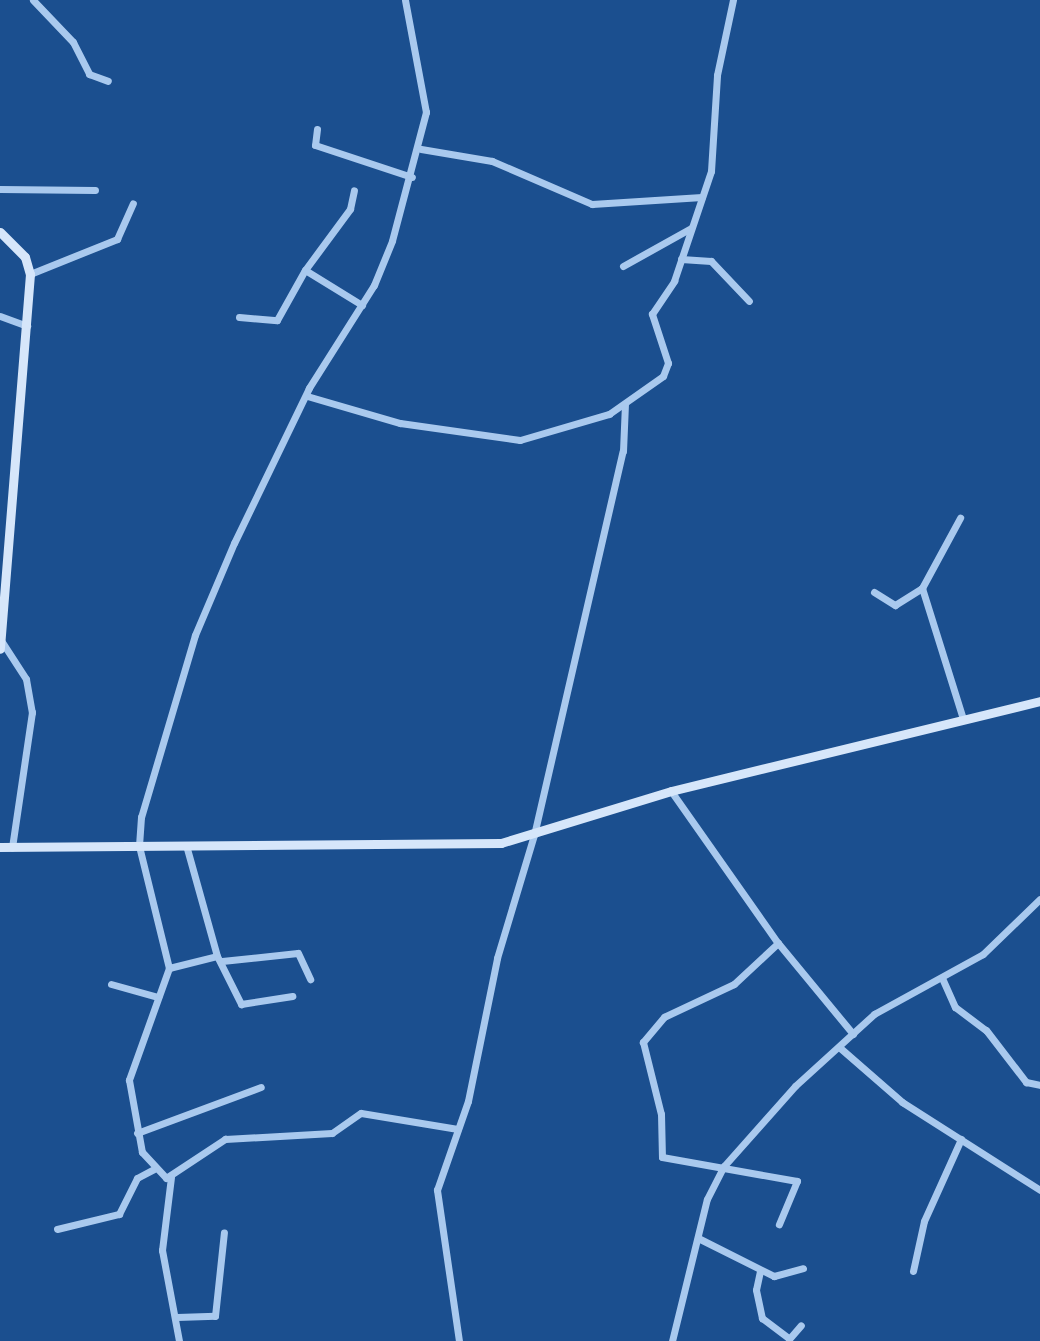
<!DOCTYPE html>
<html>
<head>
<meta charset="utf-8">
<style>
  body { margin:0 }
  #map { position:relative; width:1040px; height:1341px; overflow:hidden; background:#1b4f8f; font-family:"Open Sans",sans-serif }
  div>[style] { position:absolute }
  .street>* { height:7px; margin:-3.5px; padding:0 3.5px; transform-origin:3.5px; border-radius:3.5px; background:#a9c9ee }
  .secondary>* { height:9px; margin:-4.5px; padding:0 4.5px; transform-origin:4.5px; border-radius:4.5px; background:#d6e6fa }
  span { translate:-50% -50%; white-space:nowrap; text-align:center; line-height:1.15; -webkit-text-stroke:6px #1b4f8f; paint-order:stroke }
</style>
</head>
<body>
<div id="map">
  <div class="street">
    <div style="left:33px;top:0;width:58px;rotate:46.4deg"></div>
    <div style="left:73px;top:42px;width:36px;rotate:63deg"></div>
    <div style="left:89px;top:74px;width:20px;rotate:20deg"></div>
    <div style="left:405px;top:0;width:114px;rotate:79.4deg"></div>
    <div style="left:426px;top:112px;width:133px;rotate:104.8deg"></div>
    <div style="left:392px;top:241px;width:48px;rotate:112.2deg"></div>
    <div style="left:374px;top:285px;width:122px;rotate:122.3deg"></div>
    <div style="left:309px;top:388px;width:172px;rotate:115.8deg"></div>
    <div style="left:234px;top:543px;width:100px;rotate:113deg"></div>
    <div style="left:195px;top:635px;width:190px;rotate:106.5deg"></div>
    <div style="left:141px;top:817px;width:29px;rotate:94deg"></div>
    <div style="left:139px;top:846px;width:126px;rotate:76.2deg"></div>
    <div style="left:169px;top:968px;width:119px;rotate:109.7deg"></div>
    <div style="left:129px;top:1080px;width:73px;rotate:79.8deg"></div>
    <div style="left:142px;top:1152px;width:35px;rotate:47deg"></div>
    <div style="left:166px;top:1178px;width:71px;rotate:-33.5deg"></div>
    <div style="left:225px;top:1139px;width:107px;rotate:-3.2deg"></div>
    <div style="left:332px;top:1133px;width:35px;rotate:-35deg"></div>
    <div style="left:361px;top:1113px;width:98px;rotate:9.4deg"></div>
    <div style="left:317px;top:129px;width:16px;rotate:97deg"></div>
    <div style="left:315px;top:145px;width:102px;rotate:18.3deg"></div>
    <div style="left:421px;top:149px;width:72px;rotate:9.6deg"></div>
    <div style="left:492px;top:161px;width:109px;rotate:23.3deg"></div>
    <div style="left:592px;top:204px;width:110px;rotate:-3.6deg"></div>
    <div style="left:0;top:189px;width:95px;rotate:0.6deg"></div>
    <div style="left:681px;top:259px;width:30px;rotate:4deg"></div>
    <div style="left:711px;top:261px;width:55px;rotate:46.5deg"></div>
    <div style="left:623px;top:266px;width:78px;rotate:-29.2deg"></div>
    <div style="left:305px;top:270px;width:76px;rotate:-53.6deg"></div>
    <div style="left:350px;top:209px;width:19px;rotate:-78deg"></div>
    <div style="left:30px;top:274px;width:94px;rotate:-21.9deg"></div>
    <div style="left:117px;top:239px;width:39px;rotate:-66deg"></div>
    <div style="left:0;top:316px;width:29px;rotate:20deg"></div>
    <div style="left:239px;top:317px;width:38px;rotate:5deg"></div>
    <div style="left:277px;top:320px;width:57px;rotate:-60.8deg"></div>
    <div style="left:305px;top:270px;width:67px;rotate:31.6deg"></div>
    <div style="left:307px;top:396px;width:97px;rotate:16.2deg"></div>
    <div style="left:400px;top:423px;width:121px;rotate:8.1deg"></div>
    <div style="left:520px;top:440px;width:93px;rotate:-16.3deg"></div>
    <div style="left:609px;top:414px;width:66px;rotate:-35.1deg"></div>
    <div style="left:663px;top:376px;width:14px;rotate:-69deg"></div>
    <div style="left:668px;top:363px;width:52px;rotate:-108.1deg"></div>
    <div style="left:652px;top:314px;width:40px;rotate:-56deg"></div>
    <div style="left:674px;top:281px;width:116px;rotate:-71.4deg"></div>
    <div style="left:711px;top:171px;width:96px;rotate:-86.4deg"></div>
    <div style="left:717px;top:75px;width:77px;rotate:-78deg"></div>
    <div style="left:922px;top:588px;width:137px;rotate:72.6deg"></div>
    <div style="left:874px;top:592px;width:25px;rotate:32deg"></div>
    <div style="left:895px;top:605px;width:32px;rotate:-32deg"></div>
    <div style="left:922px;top:588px;width:80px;rotate:-61.5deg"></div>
    <div style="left:2px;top:642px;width:44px;rotate:57deg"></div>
    <div style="left:26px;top:679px;width:34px;rotate:80deg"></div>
    <div style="left:32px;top:712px;width:137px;rotate:98.4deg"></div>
    <div style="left:671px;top:791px;width:186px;rotate:54.9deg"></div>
    <div style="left:778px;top:943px;width:118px;rotate:50.5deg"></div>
    <div style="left:186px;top:845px;width:115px;rotate:74.4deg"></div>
    <div style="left:778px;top:943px;width:60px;rotate:137deg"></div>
    <div style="left:734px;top:984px;width:77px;rotate:154.8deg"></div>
    <div style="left:664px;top:1017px;width:33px;rotate:130deg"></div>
    <div style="left:643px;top:1042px;width:74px;rotate:76deg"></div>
    <div style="left:661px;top:1114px;width:43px;rotate:88.7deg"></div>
    <div style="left:662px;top:1157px;width:137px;rotate:10.1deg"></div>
    <div style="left:797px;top:1181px;width:47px;rotate:112.7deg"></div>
    <div style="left:222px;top:961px;width:76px;rotate:-6deg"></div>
    <div style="left:298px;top:953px;width:29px;rotate:65deg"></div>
    <div style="left:169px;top:968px;width:49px;rotate:-14deg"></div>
    <div style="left:217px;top:956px;width:54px;rotate:63.4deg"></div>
    <div style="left:241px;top:1004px;width:52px;rotate:-8.9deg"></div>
    <div style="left:942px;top:978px;width:32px;rotate:66deg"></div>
    <div style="left:955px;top:1007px;width:39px;rotate:37deg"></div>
    <div style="left:986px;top:1030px;width:66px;rotate:52.4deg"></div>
    <div style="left:1026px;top:1082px;width:14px;rotate:12deg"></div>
    <div style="left:111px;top:984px;width:49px;rotate:15.5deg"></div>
    <div style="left:839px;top:1047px;width:84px;rotate:41.1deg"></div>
    <div style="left:902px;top:1102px;width:164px;rotate:32.5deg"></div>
    <div style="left:137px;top:1133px;width:132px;rotate:-20.4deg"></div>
    <div style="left:171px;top:1177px;width:74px;rotate:97deg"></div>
    <div style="left:162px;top:1250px;width:93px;rotate:79.4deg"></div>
    <div style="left:57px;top:1229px;width:64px;rotate:-13.6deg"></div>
    <div style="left:119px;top:1214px;width:40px;rotate:-63.4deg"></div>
    <div style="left:137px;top:1178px;width:19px;rotate:-28deg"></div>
    <div style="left:698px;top:1238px;width:85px;rotate:26.6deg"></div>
    <div style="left:774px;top:1276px;width:30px;rotate:-15deg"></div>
    <div style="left:760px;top:1271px;width:19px;rotate:102deg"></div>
    <div style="left:756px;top:1290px;width:29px;rotate:78deg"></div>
    <div style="left:762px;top:1318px;width:34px;rotate:37deg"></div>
    <div style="left:913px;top:1271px;width:51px;rotate:-77.6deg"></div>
    <div style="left:924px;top:1221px;width:90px;rotate:-65.7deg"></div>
    <div style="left:177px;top:1317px;width:38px;rotate:-2deg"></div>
    <div style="left:215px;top:1316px;width:84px;rotate:-83.9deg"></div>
    <div style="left:789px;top:1339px;width:18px;rotate:-49deg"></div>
    <div style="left:459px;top:1341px;width:153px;rotate:-98.3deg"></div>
    <div style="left:437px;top:1190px;width:94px;rotate:-70.8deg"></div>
    <div style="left:468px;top:1101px;width:146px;rotate:-78.5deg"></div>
    <div style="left:497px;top:958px;width:128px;rotate:-73.3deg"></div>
    <div style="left:534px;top:835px;width:394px;rotate:-77deg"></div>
    <div style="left:623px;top:451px;width:47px;rotate:-87.6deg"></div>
    <div style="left:672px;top:1341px;width:146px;rotate:-76.2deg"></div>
    <div style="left:707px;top:1199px;width:37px;rotate:-63deg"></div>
    <div style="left:724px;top:1166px;width:107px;rotate:-48.4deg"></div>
    <div style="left:795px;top:1086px;width:107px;rotate:-42.3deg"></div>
    <div style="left:874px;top:1014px;width:124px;rotate:-28.8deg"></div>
    <div style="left:983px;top:954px;width:79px;rotate:-44deg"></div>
  </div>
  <div class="secondary">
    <div style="left:0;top:232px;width:35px;rotate:45deg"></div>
    <div style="left:25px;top:257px;width:18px;rotate:74deg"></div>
    <div style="left:30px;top:274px;width:376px;rotate:94.6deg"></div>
    <div style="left:0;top:847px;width:501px;rotate:-0.46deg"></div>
    <div style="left:501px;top:843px;width:178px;rotate:-17deg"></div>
    <div style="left:671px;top:791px;width:380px;rotate:-13.7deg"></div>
  </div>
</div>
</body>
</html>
